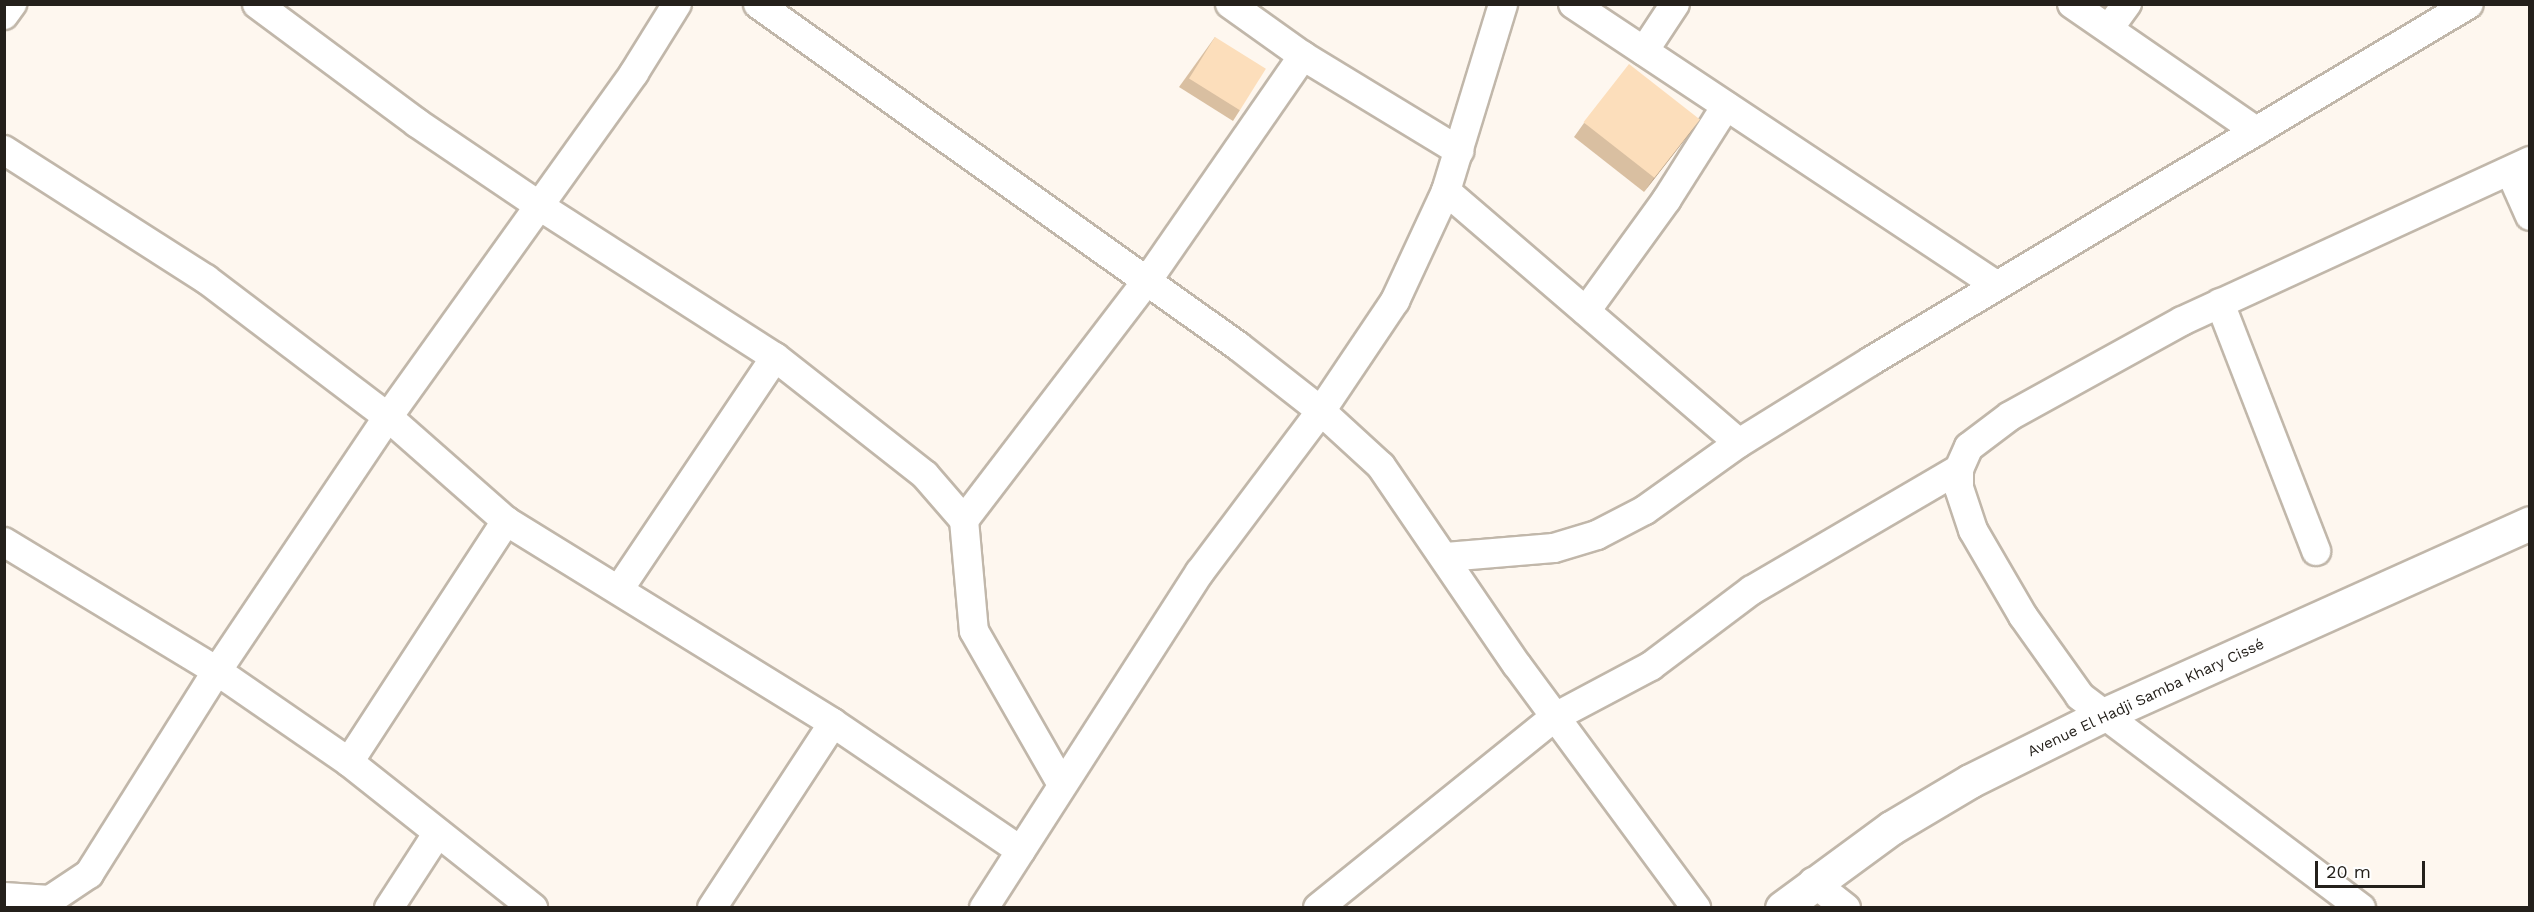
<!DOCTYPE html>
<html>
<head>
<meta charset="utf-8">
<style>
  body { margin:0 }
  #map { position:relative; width:2534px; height:912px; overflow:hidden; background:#fef7ef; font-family:"Work Sans",sans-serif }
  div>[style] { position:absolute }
  .roads { filter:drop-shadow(2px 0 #c1b7aa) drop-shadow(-2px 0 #c1b7aa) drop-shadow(0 2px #c1b7aa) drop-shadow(0 -2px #c1b7aa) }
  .street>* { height:28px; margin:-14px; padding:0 14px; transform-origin:14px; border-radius:14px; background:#fff }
  .secondary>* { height:33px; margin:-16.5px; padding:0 16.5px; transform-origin:16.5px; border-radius:16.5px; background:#fff }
  .wall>* { inset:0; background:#d9bfa1 }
  .shaded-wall>* { inset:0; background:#b09b83 }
  .building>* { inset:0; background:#fcdebb; transform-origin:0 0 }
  span { translate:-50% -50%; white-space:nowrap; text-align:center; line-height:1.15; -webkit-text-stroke:4.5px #fff; paint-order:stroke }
  .street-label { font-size:15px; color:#24201b }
  .frame { position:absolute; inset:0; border:6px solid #24201b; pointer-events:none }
  .scale { position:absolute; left:2315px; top:861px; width:110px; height:27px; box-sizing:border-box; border:3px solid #24201b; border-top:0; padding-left:8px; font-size:18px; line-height:21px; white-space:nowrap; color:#24201b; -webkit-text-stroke:4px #fff; paint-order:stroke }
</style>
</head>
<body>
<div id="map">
  <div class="roads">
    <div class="street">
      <div style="left:257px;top:4px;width:199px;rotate:36.6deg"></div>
      <div style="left:417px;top:123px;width:146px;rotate:34.1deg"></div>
      <div style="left:538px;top:205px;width:282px;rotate:32.7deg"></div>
      <div style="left:775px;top:357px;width:191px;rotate:38.2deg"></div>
      <div style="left:925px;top:475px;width:60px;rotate:49.1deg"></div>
      <div style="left:964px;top:520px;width:111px;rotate:84.9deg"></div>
      <div style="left:974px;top:631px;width:175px;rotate:60.2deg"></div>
      <div style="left:758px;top:4px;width:589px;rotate:35.47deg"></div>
      <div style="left:1238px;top:346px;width:105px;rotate:38.1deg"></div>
      <div style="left:1321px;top:411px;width:81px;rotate:42.5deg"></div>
      <div style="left:1381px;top:466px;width:241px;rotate:55.7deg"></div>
      <div style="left:1517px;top:665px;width:302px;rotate:53.6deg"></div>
      <div style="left:1230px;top:4px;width:90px;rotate:35.5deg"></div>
      <div style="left:1303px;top:56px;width:183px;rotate:31.3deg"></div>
      <div style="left:1573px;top:4px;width:508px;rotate:33.6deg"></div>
      <div style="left:2072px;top:4px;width:224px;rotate:34.6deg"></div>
      <div style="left:4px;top:15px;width:14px;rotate:-54deg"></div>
      <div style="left:2110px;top:27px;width:29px;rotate:-54deg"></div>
      <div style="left:1644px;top:51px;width:56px;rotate:-56.6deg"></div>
      <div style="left:4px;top:150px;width:240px;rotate:32.6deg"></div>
      <div style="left:206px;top:279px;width:228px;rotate:37.2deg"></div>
      <div style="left:388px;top:417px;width:157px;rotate:41.4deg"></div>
      <div style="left:506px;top:521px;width:384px;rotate:31.7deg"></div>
      <div style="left:833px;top:723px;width:227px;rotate:34.2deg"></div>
      <div style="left:2510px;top:171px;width:49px;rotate:66deg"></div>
      <div style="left:1446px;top:191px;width:386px;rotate:40.7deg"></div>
      <div style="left:2220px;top:303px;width:266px;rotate:68.8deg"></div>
      <div style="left:1586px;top:311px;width:138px;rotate:-54.1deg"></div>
      <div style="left:1667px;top:199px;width:110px;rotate:-57.6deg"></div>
      <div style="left:964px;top:520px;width:301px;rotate:-52.6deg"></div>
      <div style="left:1147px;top:281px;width:274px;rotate:-55.3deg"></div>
      <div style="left:4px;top:542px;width:249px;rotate:31.2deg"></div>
      <div style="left:217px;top:671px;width:160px;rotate:34.6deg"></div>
      <div style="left:349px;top:762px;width:235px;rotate:38.4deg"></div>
      <div style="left:1446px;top:557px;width:108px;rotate:-4.8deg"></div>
      <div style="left:1554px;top:548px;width:45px;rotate:-16.8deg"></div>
      <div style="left:1597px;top:535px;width:54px;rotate:-27.5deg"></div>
      <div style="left:1645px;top:510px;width:115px;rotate:-35.5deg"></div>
      <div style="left:1739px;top:443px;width:155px;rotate:-31.8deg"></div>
      <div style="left:1871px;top:361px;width:696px;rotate:-30.84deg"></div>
      <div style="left:620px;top:588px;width:278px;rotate:-56.1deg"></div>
      <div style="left:349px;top:762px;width:288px;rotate:-56.9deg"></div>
      <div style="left:1813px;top:882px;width:42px;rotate:38.2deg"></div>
      <div style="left:4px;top:897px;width:46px;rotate:3.7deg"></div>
      <div style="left:50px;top:900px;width:47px;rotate:-33.7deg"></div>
      <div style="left:89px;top:874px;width:240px;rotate:-57.8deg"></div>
      <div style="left:217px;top:671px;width:306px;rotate:-56.1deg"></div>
      <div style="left:388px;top:417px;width:423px;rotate:-54.4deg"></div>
      <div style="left:634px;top:73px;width:81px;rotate:-58.1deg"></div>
      <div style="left:389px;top:908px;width:88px;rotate:-57deg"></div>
      <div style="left:712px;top:908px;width:221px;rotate:-56.8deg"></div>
      <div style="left:984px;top:908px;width:399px;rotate:-57.3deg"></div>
      <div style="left:1200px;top:572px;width:201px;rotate:-53.1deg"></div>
      <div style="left:1321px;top:411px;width:133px;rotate:-56.1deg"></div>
      <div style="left:1395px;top:301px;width:121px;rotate:-65.1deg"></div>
      <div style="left:1446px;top:191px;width:195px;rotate:-73deg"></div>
      <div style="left:1318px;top:908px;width:304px;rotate:-38.9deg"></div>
      <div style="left:1555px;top:717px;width:109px;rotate:-28deg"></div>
      <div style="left:1651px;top:666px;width:126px;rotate:-37deg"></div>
      <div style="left:1752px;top:590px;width:240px;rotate:-30.3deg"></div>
      <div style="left:2361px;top:908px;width:352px;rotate:-143deg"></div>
      <div style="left:2080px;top:696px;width:98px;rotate:-125.5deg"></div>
      <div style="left:2023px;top:616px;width:99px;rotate:-120.2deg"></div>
      <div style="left:1973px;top:530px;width:44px;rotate:-108.4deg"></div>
      <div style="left:1959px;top:488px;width:19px;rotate:-90deg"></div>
      <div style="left:1959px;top:469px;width:24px;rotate:-66deg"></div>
      <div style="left:1969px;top:447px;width:51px;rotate:-37.1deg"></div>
      <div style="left:2010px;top:416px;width:196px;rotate:-28.9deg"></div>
      <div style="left:2182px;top:321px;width:383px;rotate:-24.7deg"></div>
    </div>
    <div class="secondary">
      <div style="left:1782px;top:908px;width:135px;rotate:-36.3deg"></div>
      <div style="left:1891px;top:828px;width:92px;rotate:-30.7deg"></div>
      <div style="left:1970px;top:781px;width:146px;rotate:-26.4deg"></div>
      <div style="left:2101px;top:716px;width:470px;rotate:-24.2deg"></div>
    </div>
  </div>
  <div class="wall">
    <div style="clip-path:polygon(1215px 37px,1240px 110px,1233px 121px,1179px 87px)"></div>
    <div style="clip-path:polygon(1584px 123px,1690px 133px,1644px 192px,1574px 137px)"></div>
  </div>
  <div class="shaded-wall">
    <div style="clip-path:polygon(1700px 119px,1690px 133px,1644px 192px,1654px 178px)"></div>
  </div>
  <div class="building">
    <div style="left:1215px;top:37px;width:60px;height:49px;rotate:32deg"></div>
    <div style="left:1629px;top:64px;width:90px;height:74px;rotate:38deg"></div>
  </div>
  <div class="street-label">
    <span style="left:2146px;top:698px;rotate:-25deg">Avenue El Hadji Samba Khary Cissé</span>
  </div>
  <div class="frame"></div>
  <div class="scale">20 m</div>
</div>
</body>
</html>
